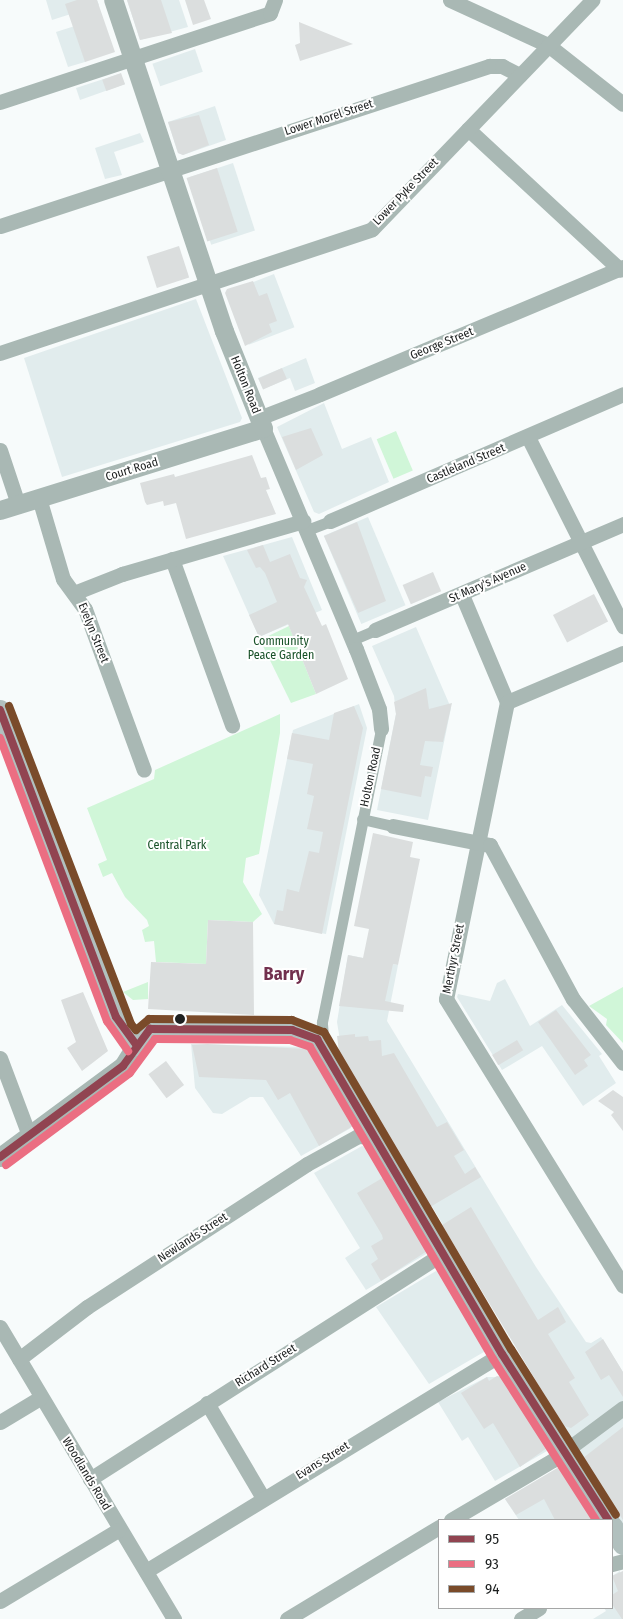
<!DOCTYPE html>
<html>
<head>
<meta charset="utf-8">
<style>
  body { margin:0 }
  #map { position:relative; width:623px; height:1619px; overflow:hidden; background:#f7fbfb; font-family:"Fira Sans Condensed",sans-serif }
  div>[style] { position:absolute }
  .built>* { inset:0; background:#e1eced; transform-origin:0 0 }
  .green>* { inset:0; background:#d0f6d8; transform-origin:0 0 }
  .building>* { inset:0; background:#dbdede; transform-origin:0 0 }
  .pedestrian>* { height:11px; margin:-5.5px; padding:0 5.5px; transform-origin:5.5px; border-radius:5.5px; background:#a9b8b4 }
  .minor>* { height:15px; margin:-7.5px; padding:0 7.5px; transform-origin:7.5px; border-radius:7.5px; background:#a9b8b4 }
  .tertiary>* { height:19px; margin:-9.5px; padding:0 9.5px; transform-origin:9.5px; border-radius:9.5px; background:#a9b8b4 }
  .secondary>* { height:21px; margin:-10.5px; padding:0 10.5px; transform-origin:10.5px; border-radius:10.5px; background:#b1c0be }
  .bus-1>* { height:8px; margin:-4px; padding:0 4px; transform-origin:4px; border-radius:4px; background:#914451 }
  .bus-2>* { height:8px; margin:-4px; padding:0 4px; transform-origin:4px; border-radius:4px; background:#eb6e82 }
  .bus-3>* { height:8px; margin:-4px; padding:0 4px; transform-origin:4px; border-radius:4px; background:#7a4b2a }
  .dots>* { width:14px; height:14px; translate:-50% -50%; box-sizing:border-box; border:2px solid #fff; border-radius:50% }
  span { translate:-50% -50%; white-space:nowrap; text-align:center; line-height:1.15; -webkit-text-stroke:4px #fff; paint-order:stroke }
  .street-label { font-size:12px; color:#1d2020 }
  .park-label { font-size:12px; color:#185128 }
  .district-label { font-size:18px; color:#72304e; font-weight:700 }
  .legend { position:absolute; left:438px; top:1519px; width:175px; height:90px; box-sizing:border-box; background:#fff; border:1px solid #a5a6a6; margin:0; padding:6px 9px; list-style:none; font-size:15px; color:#1d2020 }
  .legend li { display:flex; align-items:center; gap:10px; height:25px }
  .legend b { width:25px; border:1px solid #a5a6a6 }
</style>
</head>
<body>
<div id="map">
  <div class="built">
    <div style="clip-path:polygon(46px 0,97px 0,99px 5px,52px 20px)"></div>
    <div style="clip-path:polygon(127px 0,179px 0,188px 27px,140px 40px)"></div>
    <div style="clip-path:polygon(103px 17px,85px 62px,68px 67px,56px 32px)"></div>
    <div style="left:195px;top:49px;width:24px;height:45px;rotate:71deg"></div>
    <div style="clip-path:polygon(119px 74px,125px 84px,80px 100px,76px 88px)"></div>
    <div style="clip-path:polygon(215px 106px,226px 140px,183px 155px,178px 153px,168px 122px)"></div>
    <div style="clip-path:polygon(140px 133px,144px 142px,114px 152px,122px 175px,105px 179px,95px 148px)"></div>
    <div style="left:233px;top:163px;width:71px;height:46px;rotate:72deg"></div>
    <div style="left:274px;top:274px;width:57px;height:49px;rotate:69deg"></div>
    <div style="clip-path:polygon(196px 299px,242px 418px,240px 422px,62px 477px,24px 358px)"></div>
    <div style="clip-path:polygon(306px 358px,315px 383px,295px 391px,290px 378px,263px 389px,258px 378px)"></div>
    <div style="clip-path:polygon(324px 403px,342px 449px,371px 437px,389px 482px,319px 514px,314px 512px,277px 427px)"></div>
    <div style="left:368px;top:517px;width:96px;height:48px;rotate:67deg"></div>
    <div style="clip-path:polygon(292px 537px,322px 610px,259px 637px,223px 556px)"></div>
    <div style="clip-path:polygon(416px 627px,451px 708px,428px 820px,377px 810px,396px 714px,394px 696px,372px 646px)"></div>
    <div style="clip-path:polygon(359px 704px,367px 728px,326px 934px,274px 924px,259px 895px,293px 730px)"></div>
    <div style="clip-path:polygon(348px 955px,398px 965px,387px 1021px,536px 1267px,586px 1342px,591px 1343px,601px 1337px,623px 1372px,623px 1544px,541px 1416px,553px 1407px,343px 1059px,337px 1022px)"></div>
    <div style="clip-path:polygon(505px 979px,530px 1026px,562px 1005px,602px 1054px,599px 1056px,616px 1083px,583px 1106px,542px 1046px,502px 1070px,457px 997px,458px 994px,490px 1001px,497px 983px)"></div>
    <div style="clip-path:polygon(191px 1044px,304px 1047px,351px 1128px,301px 1156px,263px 1097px,250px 1097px,222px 1114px,213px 1113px,195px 1088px)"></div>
    <div style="clip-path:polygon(362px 1146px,366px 1147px,427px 1250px,426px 1254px,366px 1290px,345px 1258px,360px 1248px,314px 1173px)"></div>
    <div style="clip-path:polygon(436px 1271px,443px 1272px,489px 1349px,429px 1384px,376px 1307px)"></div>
    <div style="clip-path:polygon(487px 1377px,504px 1377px,547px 1446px,547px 1451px,495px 1481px,468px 1437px,462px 1441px,438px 1402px)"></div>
    <div style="clip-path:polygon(558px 1468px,593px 1520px,519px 1520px,505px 1499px)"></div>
    <div style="clip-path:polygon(620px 1571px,623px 1619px,593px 1619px,606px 1611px,604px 1608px,612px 1608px,612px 1576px)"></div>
  </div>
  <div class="green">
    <div style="left:396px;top:431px;width:43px;height:21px;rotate:67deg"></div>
    <div style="clip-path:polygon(289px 626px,316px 694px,291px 703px,260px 640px)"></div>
    <div style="clip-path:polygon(280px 714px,280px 733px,259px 854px,246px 858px,243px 882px,262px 914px,253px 922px,208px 920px,206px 964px,156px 962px,154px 941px,145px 942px,142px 930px,149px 926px,147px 920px,125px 897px,112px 873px,103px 877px,98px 864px,107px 860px,87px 808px,154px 779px,155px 770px)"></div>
    <div style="clip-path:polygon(148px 982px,148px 999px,133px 1000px,123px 992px)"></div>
    <div style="clip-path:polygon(623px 987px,623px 1043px,606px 1025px,607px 1019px,589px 1006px)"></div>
  </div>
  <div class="building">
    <div style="clip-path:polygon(77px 0,97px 0,115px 52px,85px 62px,65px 4px)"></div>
    <div style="clip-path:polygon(127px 0,161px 0,172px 33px,140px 40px)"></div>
    <div style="clip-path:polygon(185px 0,204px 0,211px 19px,193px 25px)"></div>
    <div style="clip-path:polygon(299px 22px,353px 44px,300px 61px,295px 45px,300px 43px)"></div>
    <div style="left:121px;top:73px;width:12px;height:20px;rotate:70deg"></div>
    <div style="clip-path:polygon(199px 115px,209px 145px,183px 155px,178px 153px,168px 122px)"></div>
    <div style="left:217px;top:168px;width:67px;height:32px;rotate:72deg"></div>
    <div style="left:179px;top:246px;width:33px;height:34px;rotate:72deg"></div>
    <div style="clip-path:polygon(253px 281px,259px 296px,267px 293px,277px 321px,269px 324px,272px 332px,245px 346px,225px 293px,227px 289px)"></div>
    <div style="left:282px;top:368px;width:12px;height:26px;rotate:66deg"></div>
    <div style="clip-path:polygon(311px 428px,323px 455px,296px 470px,282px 437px)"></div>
    <div style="clip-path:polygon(252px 455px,261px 478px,266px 477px,270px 489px,266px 490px,276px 514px,186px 539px,176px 503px,164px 506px,163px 501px,147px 505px,145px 502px,140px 483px,174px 474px,175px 477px)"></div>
    <div style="clip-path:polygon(357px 522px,386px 601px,358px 613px,324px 536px)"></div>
    <div style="clip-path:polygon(263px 545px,270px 562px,290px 554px,300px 578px,307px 580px,304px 587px,322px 626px,326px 624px,348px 679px,316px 694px,288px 624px,259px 637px,249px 615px,277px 602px,265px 573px,260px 567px,256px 568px,247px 550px)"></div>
    <div style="left:433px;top:572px;width:21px;height:33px;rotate:67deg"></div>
    <div style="left:594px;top:594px;width:31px;height:46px;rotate:63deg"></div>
    <div style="clip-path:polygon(426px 688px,429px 709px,452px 703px,443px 742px,425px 741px,420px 765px,433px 767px,431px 777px,425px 776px,421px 797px,381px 789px,396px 714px,394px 702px)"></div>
    <div style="clip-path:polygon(354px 706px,363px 728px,322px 934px,274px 924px,277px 910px,283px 911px,287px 889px,299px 892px,309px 851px,319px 853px,323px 832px,307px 829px,314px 796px,307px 794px,313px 764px,287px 759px,292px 733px,329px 740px,334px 713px)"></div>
    <div style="clip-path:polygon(373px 833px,413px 842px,410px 857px,420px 859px,398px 965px,393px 964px,385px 1001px,404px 1005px,403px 1012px,339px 1006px,348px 955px,363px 958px,369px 929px,354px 926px)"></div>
    <div style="clip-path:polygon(208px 920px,253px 922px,254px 1015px,148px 1009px,151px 962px,206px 964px)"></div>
    <div style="clip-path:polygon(83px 992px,108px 1051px,82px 1071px,67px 1048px,76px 1042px,61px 1000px)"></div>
    <div style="clip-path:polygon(556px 1010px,591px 1055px,584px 1060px,588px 1066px,575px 1075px,538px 1022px)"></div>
    <div style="clip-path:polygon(355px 1034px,355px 1037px,368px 1036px,369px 1041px,381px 1040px,382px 1056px,394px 1053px,437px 1127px,447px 1122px,464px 1150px,454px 1156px,465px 1174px,475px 1167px,481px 1177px,430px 1207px,339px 1052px,337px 1036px)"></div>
    <div style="left:517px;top:1040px;width:12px;height:29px;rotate:59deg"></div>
    <div style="clip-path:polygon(207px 1044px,307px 1049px,353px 1126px,319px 1146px,290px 1093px,278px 1100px,266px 1080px,199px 1077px,192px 1045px)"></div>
    <div style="left:166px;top:1061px;width:30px;height:22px;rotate:53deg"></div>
    <div style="clip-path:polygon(613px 1090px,623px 1097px,623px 1131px,611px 1115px,614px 1112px,598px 1101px)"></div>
    <div style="clip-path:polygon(384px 1177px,427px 1251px,381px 1281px,371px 1264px,378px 1259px,371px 1246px,383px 1239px,382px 1235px,357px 1193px)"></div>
    <div style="clip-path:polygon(471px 1207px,538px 1320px,558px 1307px,566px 1322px,548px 1334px,575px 1378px,569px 1382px,589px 1415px,571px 1428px,564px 1426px,547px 1399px,442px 1225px)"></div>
    <div style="clip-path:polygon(603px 1339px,623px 1372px,623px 1397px,609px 1375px,601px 1380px,585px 1352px)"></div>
    <div style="clip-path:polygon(497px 1376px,502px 1377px,547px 1448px,520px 1467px,493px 1423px,484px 1429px,461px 1393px,487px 1377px,489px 1381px)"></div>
    <div style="clip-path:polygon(623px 1427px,623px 1520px,583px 1458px)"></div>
    <div style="clip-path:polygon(559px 1467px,593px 1520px,555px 1520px,544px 1499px,516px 1515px,505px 1499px)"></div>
    <div style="clip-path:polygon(623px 1571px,623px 1619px,622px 1619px,612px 1604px,612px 1595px,618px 1591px,612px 1576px)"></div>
  </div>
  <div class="pedestrian">
    <div style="left:307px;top:530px;width:25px;rotate:-21deg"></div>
    <div style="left:352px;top:640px;width:25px;rotate:-23deg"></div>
    <div style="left:362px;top:819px;width:32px;rotate:13deg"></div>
    <div style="left:324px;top:1047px;width:25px;rotate:-95deg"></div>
    <div style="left:322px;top:1022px;width:299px;rotate:-78.6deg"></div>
  </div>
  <div class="minor">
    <div style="left:450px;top:0;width:108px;rotate:24.7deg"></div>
    <div style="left:548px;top:45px;width:95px;rotate:38.2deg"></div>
    <div style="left:0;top:102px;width:284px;rotate:-18.2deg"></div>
    <div style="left:270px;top:13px;width:14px;rotate:-69deg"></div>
    <div style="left:468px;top:129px;width:207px;rotate:42.8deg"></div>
    <div style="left:0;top:226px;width:515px;rotate:-18.12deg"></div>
    <div style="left:489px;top:66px;width:13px"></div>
    <div style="left:502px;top:66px;width:20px;rotate:27deg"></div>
    <div style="left:0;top:353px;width:392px;rotate:-18.4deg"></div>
    <div style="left:372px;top:229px;width:318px;rotate:-46.1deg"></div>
    <div style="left:320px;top:394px;width:329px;rotate:-22.7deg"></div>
    <div style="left:259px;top:418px;width:63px;rotate:-21.3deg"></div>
    <div style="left:263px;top:428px;width:240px;rotate:67.2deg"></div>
    <div style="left:356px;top:649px;width:64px;rotate:69deg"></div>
    <div style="left:379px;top:709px;width:20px;rotate:84deg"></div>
    <div style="left:528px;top:437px;width:212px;rotate:63.3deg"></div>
    <div style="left:0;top:450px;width:57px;rotate:71.6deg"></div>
    <div style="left:39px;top:498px;width:84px;rotate:73.5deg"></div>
    <div style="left:63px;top:579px;width:37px;rotate:54deg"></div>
    <div style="left:85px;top:609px;width:171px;rotate:69.9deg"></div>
    <div style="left:330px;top:521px;width:319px;rotate:-23.4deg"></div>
    <div style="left:172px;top:559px;width:177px;rotate:70.1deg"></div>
    <div style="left:74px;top:593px;width:52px;rotate:-21.6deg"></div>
    <div style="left:122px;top:574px;width:189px;rotate:-16.3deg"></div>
    <div style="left:462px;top:595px;width:116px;rotate:67.2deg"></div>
    <div style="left:507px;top:702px;width:303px;rotate:101.6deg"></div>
    <div style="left:446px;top:999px;width:337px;rotate:58.3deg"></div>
    <div style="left:375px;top:630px;width:270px;rotate:-23.1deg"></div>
    <div style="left:507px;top:702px;width:126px;rotate:-22.9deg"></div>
    <div style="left:393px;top:826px;width:99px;rotate:11.1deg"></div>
    <div style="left:490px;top:845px;width:175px;rotate:61.7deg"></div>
    <div style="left:573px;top:999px;width:81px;rotate:52deg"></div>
    <div style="left:0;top:1058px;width:82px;rotate:69.4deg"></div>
    <div style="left:0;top:1327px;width:340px;rotate:59.2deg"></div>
    <div style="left:19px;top:1359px;width:86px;rotate:-37.4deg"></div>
    <div style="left:87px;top:1307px;width:262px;rotate:-33deg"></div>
    <div style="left:307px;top:1164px;width:58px;rotate:-28.8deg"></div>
    <div style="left:358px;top:1136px;width:18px;rotate:3deg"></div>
    <div style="left:207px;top:1403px;width:110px;rotate:59.5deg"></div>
    <div style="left:0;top:1422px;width:47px;rotate:-31deg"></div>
    <div style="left:90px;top:1479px;width:419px;rotate:-32.6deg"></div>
    <div style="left:451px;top:1520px;width:118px;rotate:-30.5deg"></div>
    <div style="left:553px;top:1460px;width:87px;rotate:-36.6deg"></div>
    <div style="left:612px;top:1564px;width:11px;rotate:-15deg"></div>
    <div style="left:146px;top:1571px;width:417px;rotate:-31.4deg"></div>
    <div style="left:0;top:1601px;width:138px;rotate:-31deg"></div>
    <div style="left:287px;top:1619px;width:178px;rotate:-31.2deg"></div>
    <div style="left:521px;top:1619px;width:21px;rotate:-31deg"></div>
  </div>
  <div class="tertiary">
    <div style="left:0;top:510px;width:275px;rotate:-17.3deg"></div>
    <div style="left:263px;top:428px;width:105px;rotate:-111.9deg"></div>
    <div style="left:224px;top:331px;width:349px;rotate:-108.5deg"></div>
    <div style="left:0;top:1157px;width:153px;rotate:-36.5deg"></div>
    <div style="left:123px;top:1066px;width:25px;rotate:-58deg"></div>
  </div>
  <div class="secondary">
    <div style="left:0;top:710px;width:342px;rotate:69.1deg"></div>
    <div style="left:122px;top:1029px;width:21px;rotate:49deg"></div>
    <div style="left:136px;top:1045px;width:21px;rotate:-49deg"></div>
    <div style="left:150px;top:1029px;width:7px"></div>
    <div style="left:157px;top:1029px;width:135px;rotate:0.4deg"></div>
    <div style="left:292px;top:1030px;width:27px;rotate:20deg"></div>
    <div style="left:317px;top:1039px;width:365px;rotate:59.6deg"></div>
    <div style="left:502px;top:1354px;width:197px;rotate:57.4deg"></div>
    <div style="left:612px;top:1526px;width:21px;rotate:59deg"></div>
  </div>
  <div class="bus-1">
    <div style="left:0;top:710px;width:328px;rotate:69.3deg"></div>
    <div style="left:116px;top:1017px;width:34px;rotate:54deg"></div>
    <div style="left:0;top:1157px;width:153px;rotate:-36.5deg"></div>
    <div style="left:123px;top:1066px;width:46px;rotate:-53.9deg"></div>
    <div style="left:150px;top:1029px;width:142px;rotate:0.4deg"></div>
    <div style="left:292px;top:1030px;width:27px;rotate:20deg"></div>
    <div style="left:317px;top:1039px;width:365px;rotate:59.6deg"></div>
    <div style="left:502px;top:1354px;width:197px;rotate:57.4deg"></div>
  </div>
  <div class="bus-2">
    <div style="left:0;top:738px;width:303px;rotate:69.3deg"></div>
    <div style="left:107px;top:1021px;width:37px;rotate:55deg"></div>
    <div style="left:6px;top:1165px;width:154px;rotate:-36.6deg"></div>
    <div style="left:130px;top:1073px;width:42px;rotate:-53.7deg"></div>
    <div style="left:155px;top:1039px;width:135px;rotate:0.4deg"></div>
    <div style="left:290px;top:1040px;width:21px;rotate:19deg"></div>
    <div style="left:310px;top:1047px;width:362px;rotate:59.6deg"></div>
    <div style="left:493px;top:1359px;width:191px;rotate:57.4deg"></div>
  </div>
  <div class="bus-3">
    <div style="left:9px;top:706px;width:341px;rotate:69deg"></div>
    <div style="left:131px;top:1024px;width:8px;rotate:50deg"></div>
    <div style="left:136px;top:1030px;width:17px;rotate:-40deg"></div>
    <div style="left:149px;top:1019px;width:143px;rotate:0.4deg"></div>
    <div style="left:292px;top:1020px;width:34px;rotate:21deg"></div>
    <div style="left:324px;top:1032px;width:368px;rotate:59.5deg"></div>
    <div style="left:511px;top:1349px;width:196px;rotate:57.7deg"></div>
  </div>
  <div class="dots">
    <div style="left:180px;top:1019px;background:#1d2020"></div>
  </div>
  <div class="street-label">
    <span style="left:329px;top:118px;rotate:-18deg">Lower Morel Street</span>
    <span style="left:406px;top:192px;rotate:-46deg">Lower Pyke Street</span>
    <span style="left:442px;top:344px;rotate:-22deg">George Street</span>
    <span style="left:245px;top:385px;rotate:68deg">Holton Road</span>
    <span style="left:466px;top:464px;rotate:-23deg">Castleland Street</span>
    <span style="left:132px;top:470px;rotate:-17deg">Court Road</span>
    <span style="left:488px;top:583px;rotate:-24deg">St Mary's Avenue</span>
    <span style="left:93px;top:633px;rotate:68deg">Evelyn Street</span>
    <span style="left:371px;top:777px;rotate:-78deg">Holton Road</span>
    <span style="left:454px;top:959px;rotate:-79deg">Merthyr Street</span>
    <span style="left:193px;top:1238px;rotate:-33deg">Newlands Street</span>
    <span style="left:266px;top:1366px;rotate:-32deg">Richard Street</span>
    <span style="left:323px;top:1461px;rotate:-32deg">Evans Street</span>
    <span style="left:86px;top:1474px;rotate:59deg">Woodlands Road</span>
  </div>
  <div class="park-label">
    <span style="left:281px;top:649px">Community<br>Peace Garden</span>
    <span style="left:177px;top:846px">Central Park</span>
  </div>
  <div class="district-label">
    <span style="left:284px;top:974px">Barry</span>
  </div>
  <ul class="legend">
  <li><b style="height:6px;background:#914451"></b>95</li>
  <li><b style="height:6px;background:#eb6e82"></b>93</li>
  <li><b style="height:6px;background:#7a4b2a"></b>94</li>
  </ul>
</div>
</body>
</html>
